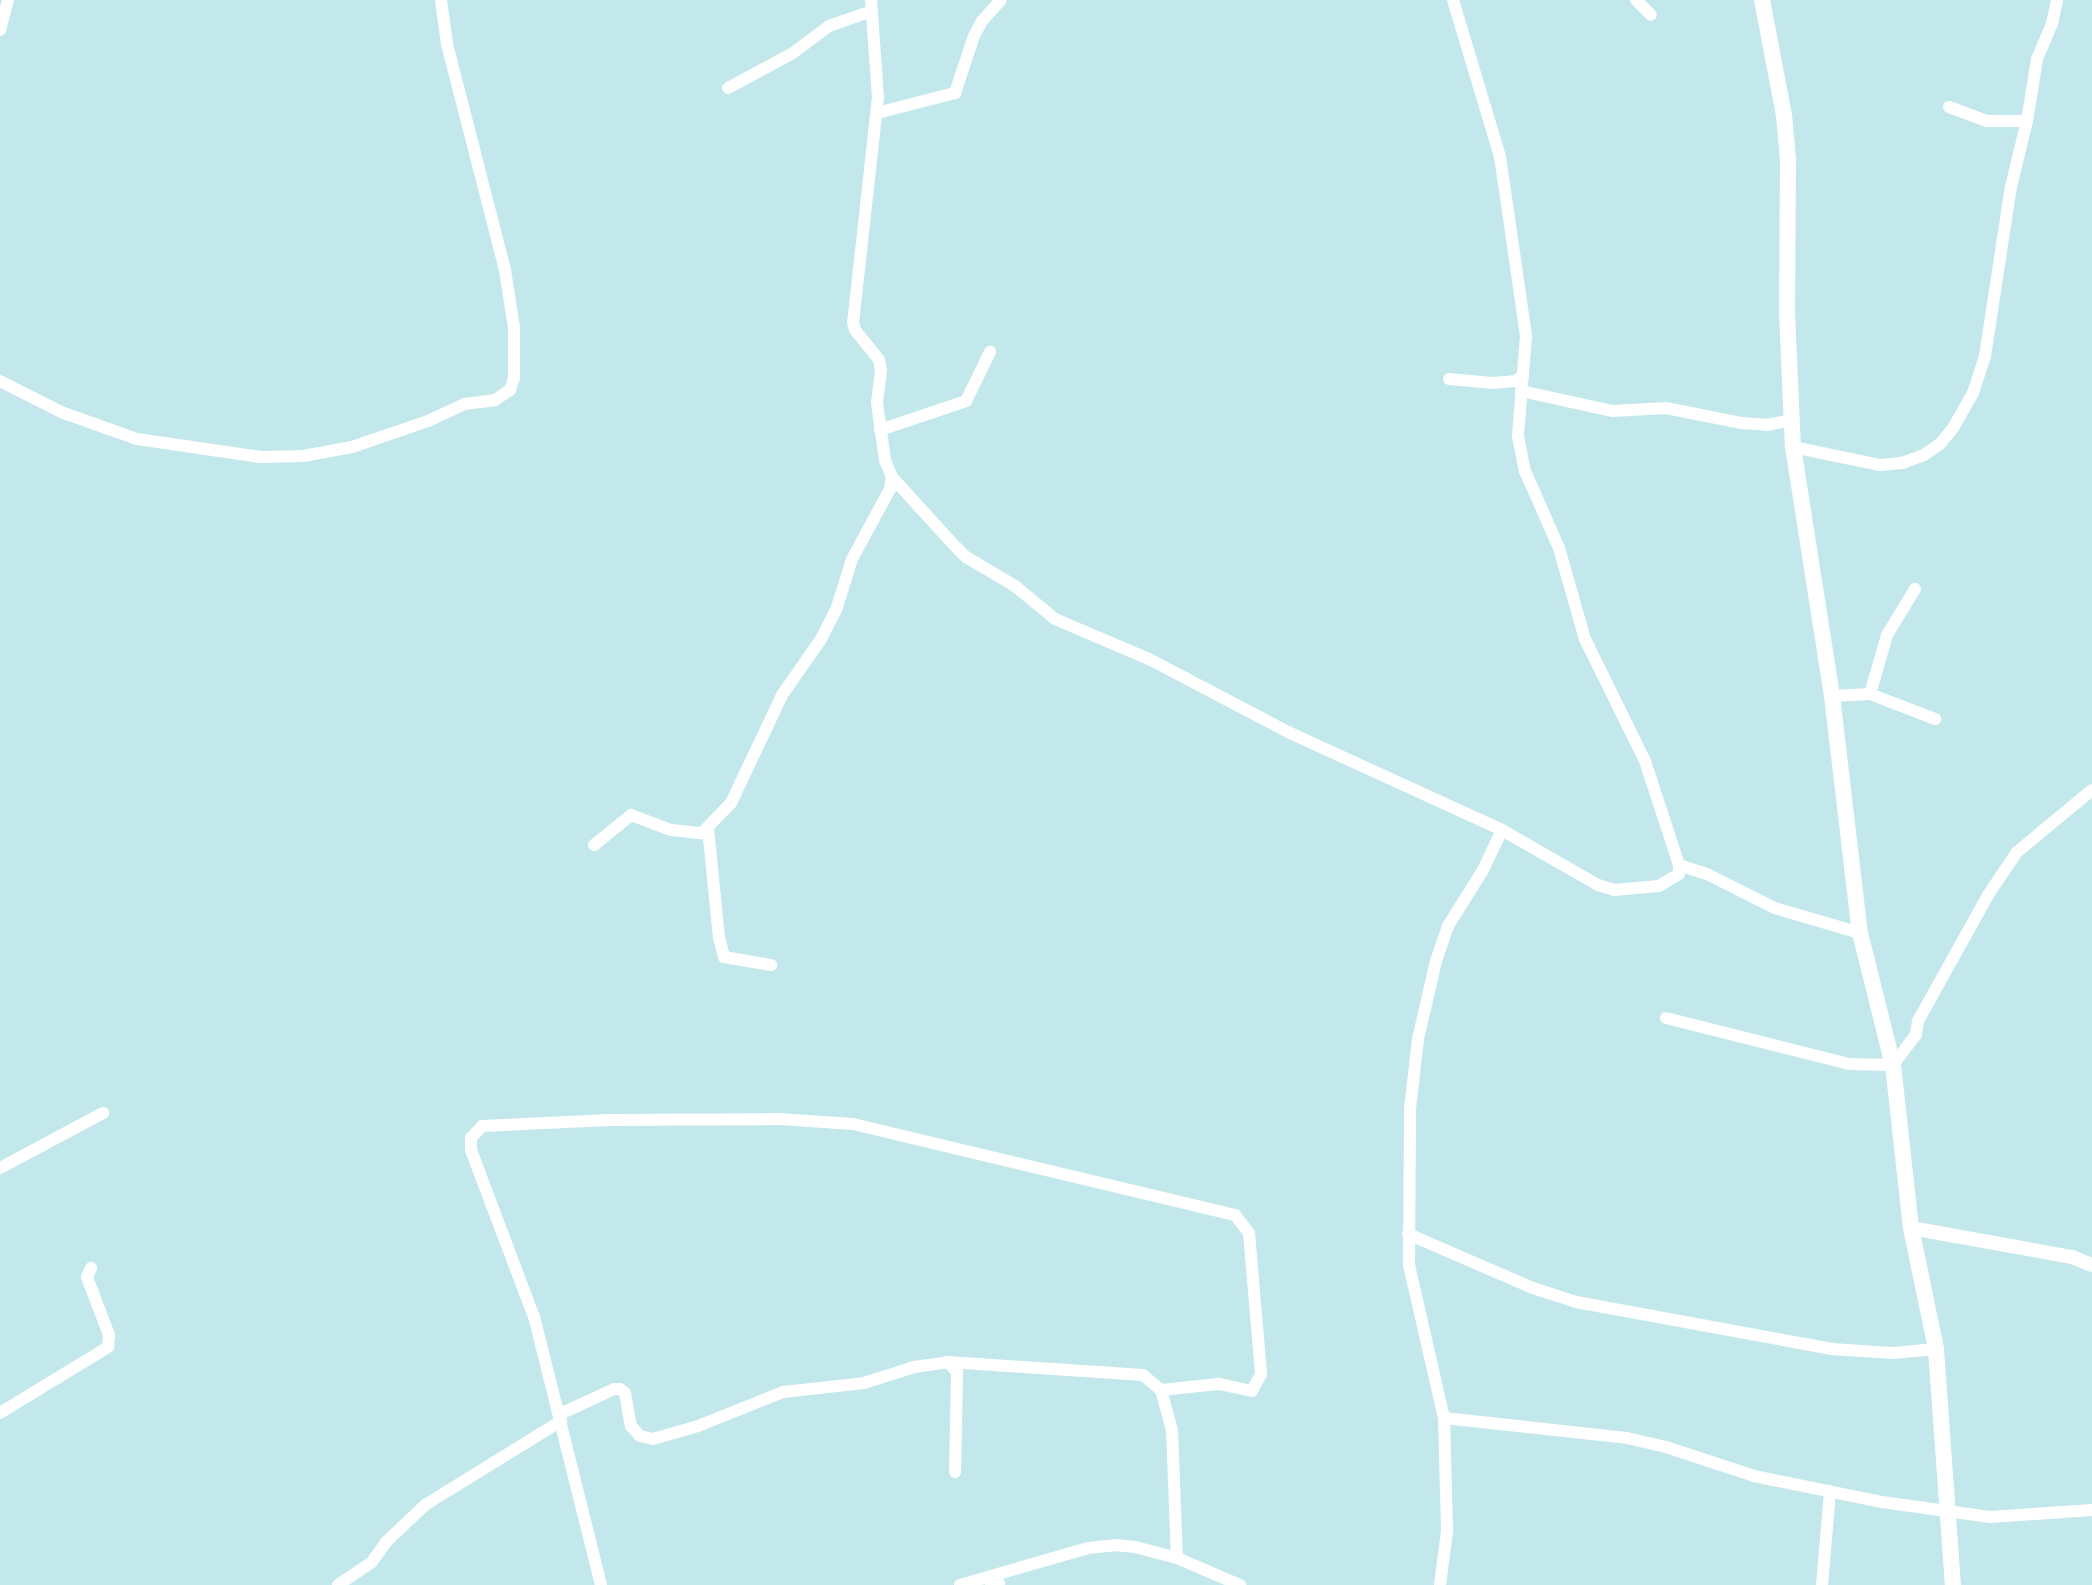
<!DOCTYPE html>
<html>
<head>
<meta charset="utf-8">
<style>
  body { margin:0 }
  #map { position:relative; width:2092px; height:1585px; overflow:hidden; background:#c2e8ec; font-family:Quicksand,sans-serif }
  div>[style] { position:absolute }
  .minor>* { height:12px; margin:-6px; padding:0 6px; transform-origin:6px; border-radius:6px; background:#fff }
  .tertiary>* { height:14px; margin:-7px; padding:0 7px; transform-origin:7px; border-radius:7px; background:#fff }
  .secondary>* { height:16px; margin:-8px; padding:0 8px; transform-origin:8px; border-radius:8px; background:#fff }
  span { translate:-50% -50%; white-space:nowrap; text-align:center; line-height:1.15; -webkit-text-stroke:7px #c2e8ec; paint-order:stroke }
</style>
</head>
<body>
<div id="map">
  <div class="minor">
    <div style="left:871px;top:0;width:97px;rotate:85.9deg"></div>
    <div style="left:878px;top:97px;width:226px;rotate:96.3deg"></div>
    <div style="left:853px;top:322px;width:8px;rotate:76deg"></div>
    <div style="left:855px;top:330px;width:38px;rotate:51deg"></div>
    <div style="left:879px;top:360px;width:10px;rotate:79deg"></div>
    <div style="left:881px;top:370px;width:33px;rotate:97deg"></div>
    <div style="left:877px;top:403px;width:58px;rotate:82deg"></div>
    <div style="left:885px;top:460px;width:18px;rotate:68deg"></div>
    <div style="left:892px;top:477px;width:89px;rotate:47.7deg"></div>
    <div style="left:952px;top:543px;width:20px;rotate:45deg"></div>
    <div style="left:966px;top:557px;width:57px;rotate:30.6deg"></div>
    <div style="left:1015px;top:586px;width:52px;rotate:39.5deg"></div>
    <div style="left:1055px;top:619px;width:102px;rotate:23.1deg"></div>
    <div style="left:1149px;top:659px;width:157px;rotate:27.7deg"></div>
    <div style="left:1288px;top:732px;width:235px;rotate:24.6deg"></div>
    <div style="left:1502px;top:830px;width:111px;rotate:29.8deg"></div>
    <div style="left:1598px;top:885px;width:17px;rotate:17deg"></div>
    <div style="left:1614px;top:890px;width:45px;rotate:-5.1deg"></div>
    <div style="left:1659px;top:886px;width:23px;rotate:-31deg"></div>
    <div style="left:1679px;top:874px;width:9px;rotate:-90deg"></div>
    <div style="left:1453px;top:0;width:164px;rotate:73.3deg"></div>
    <div style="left:1500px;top:157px;width:55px;rotate:81.6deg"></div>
    <div style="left:1508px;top:211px;width:126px;rotate:81.8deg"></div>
    <div style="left:1526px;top:336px;width:100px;rotate:94.6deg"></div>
    <div style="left:1518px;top:436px;width:36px;rotate:79deg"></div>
    <div style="left:1525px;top:471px;width:84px;rotate:66.2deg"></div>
    <div style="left:1559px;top:548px;width:95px;rotate:74.1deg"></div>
    <div style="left:1585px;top:639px;width:136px;rotate:63.8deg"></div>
    <div style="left:1645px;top:761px;width:109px;rotate:71.9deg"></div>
    <div style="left:1679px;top:865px;width:29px;rotate:18deg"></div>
    <div style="left:1707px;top:874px;width:76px;rotate:26.6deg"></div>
    <div style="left:1775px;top:908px;width:89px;rotate:16.4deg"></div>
    <div style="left:1636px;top:0;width:21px;rotate:45deg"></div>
    <div style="left:0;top:30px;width:31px;rotate:-75deg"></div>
    <div style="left:728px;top:88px;width:74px;rotate:-28.3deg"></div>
    <div style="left:793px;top:53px;width:45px;rotate:-36.9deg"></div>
    <div style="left:829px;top:26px;width:42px;rotate:-19.3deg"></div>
    <div style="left:1949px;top:107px;width:40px;rotate:20.2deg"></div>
    <div style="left:1987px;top:121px;width:40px"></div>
    <div style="left:877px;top:113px;width:81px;rotate:-14.4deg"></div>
    <div style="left:955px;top:93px;width:60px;rotate:-71.6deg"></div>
    <div style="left:974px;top:36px;width:17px;rotate:-62deg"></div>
    <div style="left:982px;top:21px;width:28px;rotate:-48deg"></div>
    <div style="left:1449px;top:379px;width:44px;rotate:5.2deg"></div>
    <div style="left:1493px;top:383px;width:23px;rotate:-5deg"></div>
    <div style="left:1516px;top:381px;width:9px;rotate:-41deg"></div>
    <div style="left:0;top:381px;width:68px;rotate:26.9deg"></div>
    <div style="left:61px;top:412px;width:81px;rotate:19.6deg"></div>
    <div style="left:137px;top:439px;width:125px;rotate:8.3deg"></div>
    <div style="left:261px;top:457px;width:42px;rotate:-1.4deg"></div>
    <div style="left:303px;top:456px;width:50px;rotate:-10.4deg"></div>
    <div style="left:352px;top:447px;width:80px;rotate:-18.9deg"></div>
    <div style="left:428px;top:421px;width:40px;rotate:-25deg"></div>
    <div style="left:464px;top:404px;width:31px;rotate:-7deg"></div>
    <div style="left:495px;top:400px;width:18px;rotate:-34deg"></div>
    <div style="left:510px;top:390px;width:13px;rotate:-72deg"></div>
    <div style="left:514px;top:378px;width:50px;rotate:-90deg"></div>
    <div style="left:514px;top:328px;width:59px;rotate:-98.8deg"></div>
    <div style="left:505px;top:270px;width:233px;rotate:-104.4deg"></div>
    <div style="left:447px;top:44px;width:44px;rotate:-97.8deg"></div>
    <div style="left:1521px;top:391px;width:94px;rotate:12.3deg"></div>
    <div style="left:1613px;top:411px;width:53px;rotate:-3.2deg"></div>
    <div style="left:1666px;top:408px;width:76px;rotate:11.3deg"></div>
    <div style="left:1741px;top:423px;width:26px;rotate:4deg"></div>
    <div style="left:1767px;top:425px;width:25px;rotate:-11deg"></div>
    <div style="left:880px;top:430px;width:91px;rotate:-18.6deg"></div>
    <div style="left:966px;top:401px;width:55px;rotate:-63.9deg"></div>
    <div style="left:1793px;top:447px;width:89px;rotate:11.7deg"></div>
    <div style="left:1880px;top:465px;width:22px;rotate:-5deg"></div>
    <div style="left:1902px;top:463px;width:23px;rotate:-20deg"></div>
    <div style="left:1924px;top:455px;width:19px;rotate:-35deg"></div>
    <div style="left:1940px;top:444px;width:21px;rotate:-51deg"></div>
    <div style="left:1953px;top:428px;width:40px;rotate:-60.3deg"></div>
    <div style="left:1973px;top:393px;width:39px;rotate:-72deg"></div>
    <div style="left:1985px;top:356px;width:171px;rotate:-81.3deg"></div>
    <div style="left:2011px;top:187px;width:68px;rotate:-76.4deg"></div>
    <div style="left:2027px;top:121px;width:63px;rotate:-80.8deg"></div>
    <div style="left:2037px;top:59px;width:38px;rotate:-67deg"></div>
    <div style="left:2052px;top:24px;width:25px;rotate:-78deg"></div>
    <div style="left:1870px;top:694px;width:70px;rotate:21deg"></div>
    <div style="left:1832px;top:696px;width:38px;rotate:-3deg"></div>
    <div style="left:1870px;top:694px;width:61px;rotate:-73.9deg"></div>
    <div style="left:1887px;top:635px;width:54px;rotate:-58.7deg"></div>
    <div style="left:708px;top:828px;width:111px;rotate:84.3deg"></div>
    <div style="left:719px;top:938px;width:20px;rotate:75deg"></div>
    <div style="left:724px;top:957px;width:48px;rotate:9.7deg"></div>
    <div style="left:594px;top:845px;width:48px;rotate:-39deg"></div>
    <div style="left:631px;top:815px;width:43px;rotate:20.6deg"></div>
    <div style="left:671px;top:830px;width:31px;rotate:6deg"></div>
    <div style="left:702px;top:833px;width:42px;rotate:-46deg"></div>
    <div style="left:731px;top:803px;width:119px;rotate:-64.7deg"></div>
    <div style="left:782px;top:695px;width:68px;rotate:-55.1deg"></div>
    <div style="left:821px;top:639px;width:36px;rotate:-63deg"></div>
    <div style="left:837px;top:607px;width:50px;rotate:-72.6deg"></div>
    <div style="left:852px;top:559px;width:80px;rotate:-61.5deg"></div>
    <div style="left:890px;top:489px;width:12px;rotate:-81deg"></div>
    <div style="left:1666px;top:1018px;width:189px;rotate:14.1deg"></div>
    <div style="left:1849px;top:1064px;width:44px;rotate:1.3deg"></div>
    <div style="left:1893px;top:1065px;width:38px;rotate:-53deg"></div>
    <div style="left:1916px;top:1035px;width:14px;rotate:-82deg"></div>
    <div style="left:1918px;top:1021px;width:144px;rotate:-60.9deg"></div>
    <div style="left:1988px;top:895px;width:52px;rotate:-56deg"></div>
    <div style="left:2017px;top:852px;width:97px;rotate:-39.6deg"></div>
    <div style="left:0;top:1168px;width:117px;rotate:-28.1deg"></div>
    <div style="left:1408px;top:1234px;width:136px;rotate:23.4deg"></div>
    <div style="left:1533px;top:1288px;width:45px;rotate:18deg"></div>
    <div style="left:1576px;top:1302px;width:259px;rotate:10.4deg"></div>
    <div style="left:1831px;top:1349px;width:62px;rotate:3.7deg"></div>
    <div style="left:1893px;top:1353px;width:43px;rotate:-5.3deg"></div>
    <div style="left:948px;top:1362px;width:195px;rotate:3.8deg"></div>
    <div style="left:1143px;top:1375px;width:23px;rotate:40deg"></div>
    <div style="left:0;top:1413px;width:127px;rotate:-31.4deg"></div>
    <div style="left:108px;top:1347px;width:12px;rotate:-85deg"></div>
    <div style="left:109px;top:1335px;width:62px;rotate:-110.8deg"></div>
    <div style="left:87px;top:1277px;width:10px;rotate:-66deg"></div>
    <div style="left:560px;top:1414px;width:60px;rotate:-24.8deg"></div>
    <div style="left:614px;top:1389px;width:6px"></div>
    <div style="left:620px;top:1389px;width:6px;rotate:39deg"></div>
    <div style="left:625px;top:1393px;width:34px;rotate:80deg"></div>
    <div style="left:631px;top:1426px;width:13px;rotate:48deg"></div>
    <div style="left:640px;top:1436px;width:13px;rotate:13deg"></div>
    <div style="left:653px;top:1439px;width:47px;rotate:-16.1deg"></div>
    <div style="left:698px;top:1426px;width:92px;rotate:-21.8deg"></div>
    <div style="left:783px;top:1392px;width:81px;rotate:-6.3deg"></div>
    <div style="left:864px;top:1383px;width:52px;rotate:-17.7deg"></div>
    <div style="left:914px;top:1367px;width:34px;rotate:-8deg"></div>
    <div style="left:948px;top:1362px;width:13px;rotate:48deg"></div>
    <div style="left:957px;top:1372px;width:100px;rotate:91.1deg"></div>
    <div style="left:1444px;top:1418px;width:184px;rotate:6.2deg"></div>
    <div style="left:1627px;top:1438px;width:40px;rotate:13deg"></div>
    <div style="left:1666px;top:1447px;width:93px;rotate:18.2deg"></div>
    <div style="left:1754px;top:1476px;width:131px;rotate:11.5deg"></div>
    <div style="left:1882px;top:1502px;width:109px;rotate:7.9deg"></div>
    <div style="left:1990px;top:1517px;width:102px;rotate:-3.9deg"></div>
    <div style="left:338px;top:1585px;width:40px;rotate:-34deg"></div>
    <div style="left:371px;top:1563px;width:26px;rotate:-54deg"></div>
    <div style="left:386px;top:1542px;width:54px;rotate:-43.5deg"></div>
    <div style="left:425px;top:1505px;width:160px;rotate:-31.7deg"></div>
    <div style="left:601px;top:1585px;width:276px;rotate:-104deg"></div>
    <div style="left:534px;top:1317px;width:178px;rotate:-110.7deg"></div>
    <div style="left:471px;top:1150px;width:12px;rotate:-90deg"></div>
    <div style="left:471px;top:1138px;width:16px;rotate:-47deg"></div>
    <div style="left:482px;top:1126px;width:127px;rotate:-2.7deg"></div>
    <div style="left:609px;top:1120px;width:170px;rotate:-0.3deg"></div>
    <div style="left:779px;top:1119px;width:74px;rotate:3.9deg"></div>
    <div style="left:853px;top:1124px;width:393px;rotate:13.4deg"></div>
    <div style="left:1235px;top:1215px;width:23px;rotate:52deg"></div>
    <div style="left:1249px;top:1233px;width:142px;rotate:85.1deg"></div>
    <div style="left:1261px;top:1374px;width:19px;rotate:118deg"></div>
    <div style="left:1252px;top:1391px;width:35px;rotate:-168deg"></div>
    <div style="left:1218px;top:1384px;width:57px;rotate:174deg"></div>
    <div style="left:1161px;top:1390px;width:41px;rotate:74.6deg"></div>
    <div style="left:1172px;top:1430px;width:128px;rotate:87.8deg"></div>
    <div style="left:960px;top:1585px;width:133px;rotate:-16.1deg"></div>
    <div style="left:1088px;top:1548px;width:27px;rotate:-6deg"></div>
    <div style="left:1115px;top:1545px;width:20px;rotate:6deg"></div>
    <div style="left:1135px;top:1547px;width:43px;rotate:14.7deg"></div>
    <div style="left:1177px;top:1558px;width:69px;rotate:23.2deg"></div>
    <div style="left:991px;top:1585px;width:8px;rotate:-97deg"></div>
    <div style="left:990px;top:1577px;width:11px;rotate:34deg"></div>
    <div style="left:1440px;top:1585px;width:54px;rotate:-82.6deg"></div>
    <div style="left:1447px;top:1531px;width:113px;rotate:-91.5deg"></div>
    <div style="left:1444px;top:1418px;width:157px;rotate:-102.9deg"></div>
    <div style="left:1409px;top:1265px;width:156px;rotate:-89.6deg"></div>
    <div style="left:1410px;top:1109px;width:70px;rotate:-83.5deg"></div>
    <div style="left:1418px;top:1039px;width:80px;rotate:-77deg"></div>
    <div style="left:1436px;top:961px;width:37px;rotate:-71deg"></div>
    <div style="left:1448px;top:926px;width:66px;rotate:-58deg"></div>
    <div style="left:1483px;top:870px;width:44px;rotate:-64.6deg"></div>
    <div style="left:1822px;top:1585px;width:94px;rotate:-85.1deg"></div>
  </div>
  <div class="tertiary">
    <div style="left:1911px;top:1228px;width:164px;rotate:10.2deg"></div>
    <div style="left:2072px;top:1257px;width:22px;rotate:22deg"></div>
  </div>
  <div class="secondary">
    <div style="left:1762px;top:0;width:117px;rotate:79.2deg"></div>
    <div style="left:1784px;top:115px;width:45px;rotate:84.9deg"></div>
    <div style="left:1788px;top:160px;width:152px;rotate:90.4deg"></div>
    <div style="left:1787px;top:312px;width:135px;rotate:87.5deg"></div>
    <div style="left:1793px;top:447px;width:252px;rotate:81.1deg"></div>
    <div style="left:1832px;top:696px;width:239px;rotate:83.3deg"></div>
    <div style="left:1860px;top:933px;width:136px;rotate:76deg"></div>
    <div style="left:1893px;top:1065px;width:164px;rotate:83.7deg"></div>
    <div style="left:1911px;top:1228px;width:124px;rotate:78.3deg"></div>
    <div style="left:1936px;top:1349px;width:237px;rotate:85.9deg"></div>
  </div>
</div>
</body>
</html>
